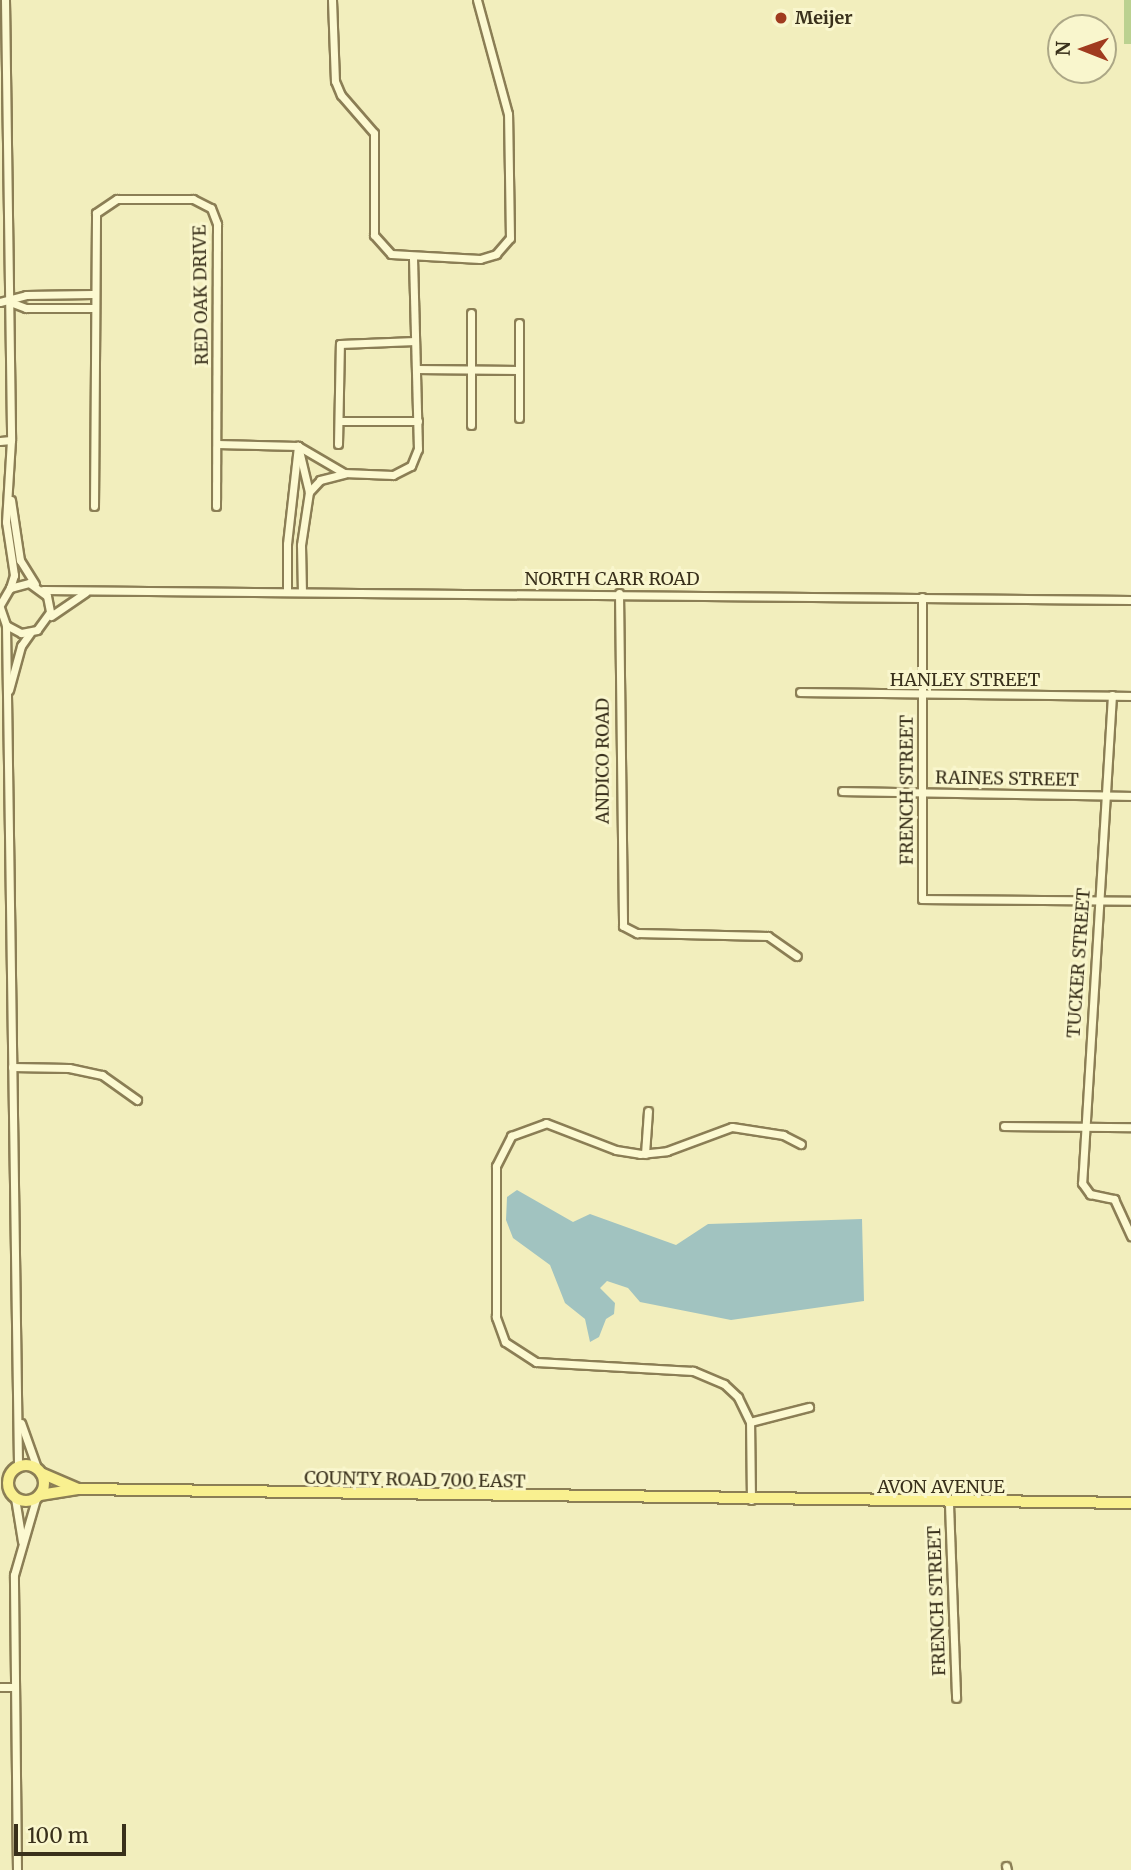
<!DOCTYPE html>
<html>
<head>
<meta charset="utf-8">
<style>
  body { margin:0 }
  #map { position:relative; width:1131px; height:1870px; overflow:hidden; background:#f2eebd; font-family:Merriweather,serif }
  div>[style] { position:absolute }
  .green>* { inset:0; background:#bbd190; transform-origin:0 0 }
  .water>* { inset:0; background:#a1c3c0 }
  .roads { filter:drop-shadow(2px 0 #8b7e55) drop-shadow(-2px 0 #8b7e55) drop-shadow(0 2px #8b7e55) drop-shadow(0 -2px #8b7e55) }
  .minor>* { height:7px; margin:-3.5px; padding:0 3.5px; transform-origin:3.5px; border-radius:3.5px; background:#fcf9d1 }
  .major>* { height:10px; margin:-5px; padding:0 5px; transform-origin:5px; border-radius:5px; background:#f9f090 }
  .major>.ring { margin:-5px; padding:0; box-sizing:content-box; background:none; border:10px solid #f9f090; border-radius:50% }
  .dots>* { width:19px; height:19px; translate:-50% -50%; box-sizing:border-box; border:4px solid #f9f6cd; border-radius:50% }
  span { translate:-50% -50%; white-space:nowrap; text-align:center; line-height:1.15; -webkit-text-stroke:6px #f9f6cd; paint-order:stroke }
  .poi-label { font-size:18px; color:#39301b; font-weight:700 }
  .left { translate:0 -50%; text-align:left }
  .street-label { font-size:18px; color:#39301b }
  .north { position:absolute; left:1047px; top:14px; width:70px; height:70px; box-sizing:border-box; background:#f9f6cd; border:2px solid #aca786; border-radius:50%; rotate:271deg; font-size:19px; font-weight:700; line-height:28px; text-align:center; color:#39301b }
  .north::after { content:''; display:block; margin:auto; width:24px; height:32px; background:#a03b1f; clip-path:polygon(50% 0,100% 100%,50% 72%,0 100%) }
  .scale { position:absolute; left:14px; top:1824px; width:112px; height:32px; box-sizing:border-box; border:4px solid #39301b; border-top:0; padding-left:9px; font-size:21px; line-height:24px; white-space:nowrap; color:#39301b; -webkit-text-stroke:5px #f9f6cd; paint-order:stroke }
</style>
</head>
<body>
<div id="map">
  <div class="green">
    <div style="left:1124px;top:0;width:7px;height:44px"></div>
  </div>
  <div class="water">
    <div style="clip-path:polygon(517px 1190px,573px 1222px,590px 1214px,676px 1245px,708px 1224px,862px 1219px,864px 1301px,731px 1320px,640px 1302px,628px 1288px,607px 1281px,600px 1288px,615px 1303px,614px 1314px,606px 1319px,599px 1337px,590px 1342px,585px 1319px,565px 1303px,550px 1265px,513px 1238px,506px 1220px,507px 1197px)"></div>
  </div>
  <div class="roads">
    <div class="minor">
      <div style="left:5px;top:0;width:440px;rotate:89.2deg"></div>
      <div style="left:11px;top:440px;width:82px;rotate:93.5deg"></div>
      <div style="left:6px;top:522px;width:54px;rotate:81.4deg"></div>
      <div style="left:14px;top:575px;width:14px;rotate:107deg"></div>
      <div style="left:332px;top:0;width:81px;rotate:87.9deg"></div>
      <div style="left:335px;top:81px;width:15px;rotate:67deg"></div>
      <div style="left:341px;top:95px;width:50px;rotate:49deg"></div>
      <div style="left:374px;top:133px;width:102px;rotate:90deg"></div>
      <div style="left:374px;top:235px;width:25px;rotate:48deg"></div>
      <div style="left:391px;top:254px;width:89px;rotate:3.2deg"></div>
      <div style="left:480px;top:259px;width:17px;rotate:-17deg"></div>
      <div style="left:496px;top:254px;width:21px;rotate:-49deg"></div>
      <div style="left:510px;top:238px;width:124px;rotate:-90.9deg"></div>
      <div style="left:508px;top:114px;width:118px;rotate:-105.2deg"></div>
      <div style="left:0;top:302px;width:27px;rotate:-15deg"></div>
      <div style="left:26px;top:295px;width:67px;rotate:-0.9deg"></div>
      <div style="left:10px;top:302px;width:17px;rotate:21deg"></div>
      <div style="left:26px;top:308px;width:67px"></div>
      <div style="left:416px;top:369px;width:103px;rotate:0.6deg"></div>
      <div style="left:519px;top:418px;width:95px;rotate:-90deg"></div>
      <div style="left:339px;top:421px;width:79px"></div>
      <div style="left:471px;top:425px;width:112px;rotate:-90deg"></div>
      <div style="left:0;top:441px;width:11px;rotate:-5deg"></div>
      <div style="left:217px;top:444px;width:81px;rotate:1.4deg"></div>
      <div style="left:298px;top:446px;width:53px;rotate:30.4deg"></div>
      <div style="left:344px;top:473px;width:49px;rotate:2.3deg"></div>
      <div style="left:393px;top:475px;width:20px;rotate:-27deg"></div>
      <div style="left:411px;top:466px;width:18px;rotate:-68deg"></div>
      <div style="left:418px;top:449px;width:191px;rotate:-91.5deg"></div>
      <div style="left:338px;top:444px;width:100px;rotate:-88.9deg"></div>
      <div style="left:340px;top:344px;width:75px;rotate:-2.3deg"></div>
      <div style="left:298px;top:446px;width:47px;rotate:76.6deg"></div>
      <div style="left:309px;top:492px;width:54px;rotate:98.6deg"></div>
      <div style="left:301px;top:545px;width:46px;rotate:88.8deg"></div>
      <div style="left:309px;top:492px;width:16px;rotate:-47deg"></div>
      <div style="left:320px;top:480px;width:25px;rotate:-14deg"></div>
      <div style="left:11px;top:500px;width:61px;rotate:81.5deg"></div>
      <div style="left:20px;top:560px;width:28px;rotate:58deg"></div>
      <div style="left:94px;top:506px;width:293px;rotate:-89.6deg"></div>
      <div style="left:96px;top:213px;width:25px;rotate:-34deg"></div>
      <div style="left:117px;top:199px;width:76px"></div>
      <div style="left:193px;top:199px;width:20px;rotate:27deg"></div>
      <div style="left:211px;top:208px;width:17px;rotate:69deg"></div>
      <div style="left:217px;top:224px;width:282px;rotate:90.2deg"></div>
      <div style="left:43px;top:590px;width:1088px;rotate:0.53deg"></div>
      <div style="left:287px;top:591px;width:47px;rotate:-90deg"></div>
      <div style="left:287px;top:544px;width:99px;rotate:-83.6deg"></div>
      <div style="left:619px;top:593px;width:333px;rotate:89.3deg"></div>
      <div style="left:623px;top:926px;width:16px;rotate:27deg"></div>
      <div style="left:637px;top:933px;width:131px;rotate:1.3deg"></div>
      <div style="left:768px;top:936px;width:35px;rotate:35deg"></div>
      <div style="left:922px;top:597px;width:302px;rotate:90deg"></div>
      <div style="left:922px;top:899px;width:209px;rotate:0.5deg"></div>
      <div style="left:0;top:605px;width:20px;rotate:-60deg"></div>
      <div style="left:10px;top:588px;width:20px;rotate:-15deg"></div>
      <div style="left:29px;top:583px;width:22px;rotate:36deg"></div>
      <div style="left:47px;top:596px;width:16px;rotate:79deg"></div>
      <div style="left:50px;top:612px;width:22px;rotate:126deg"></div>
      <div style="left:37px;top:630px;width:16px;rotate:169deg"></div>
      <div style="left:21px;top:633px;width:17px;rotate:-152deg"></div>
      <div style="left:6px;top:625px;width:18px;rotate:-109deg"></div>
      <div style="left:51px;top:616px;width:42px;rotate:-34.4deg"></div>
      <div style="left:6px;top:625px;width:841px;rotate:89.18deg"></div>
      <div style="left:9px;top:690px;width:46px;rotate:-74.7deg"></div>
      <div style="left:21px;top:646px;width:16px;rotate:-55deg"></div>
      <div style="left:800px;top:692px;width:331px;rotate:0.7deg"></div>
      <div style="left:1112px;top:695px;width:489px;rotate:93.5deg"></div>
      <div style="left:1082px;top:1183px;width:14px;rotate:54deg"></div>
      <div style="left:1090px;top:1194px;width:25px;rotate:12deg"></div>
      <div style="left:1114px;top:1199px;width:41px;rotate:65.3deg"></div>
      <div style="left:842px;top:791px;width:289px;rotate:1deg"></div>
      <div style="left:12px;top:1067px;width:57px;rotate:1deg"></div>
      <div style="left:69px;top:1068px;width:34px;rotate:12deg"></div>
      <div style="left:102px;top:1075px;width:43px;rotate:35.5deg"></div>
      <div style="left:1004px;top:1126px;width:127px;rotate:0.5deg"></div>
      <div style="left:645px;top:1154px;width:43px;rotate:-86deg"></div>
      <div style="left:750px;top:1422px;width:61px;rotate:-14.3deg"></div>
      <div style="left:21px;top:1423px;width:48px;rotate:70.4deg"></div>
      <div style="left:15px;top:1498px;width:44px;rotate:80.8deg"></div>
      <div style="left:751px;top:1500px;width:78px;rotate:-90.7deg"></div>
      <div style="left:750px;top:1422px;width:28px;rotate:-116deg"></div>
      <div style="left:738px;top:1397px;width:19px;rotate:-137deg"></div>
      <div style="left:724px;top:1384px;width:34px;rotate:-157deg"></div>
      <div style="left:693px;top:1371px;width:157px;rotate:-176.7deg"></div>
      <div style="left:536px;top:1362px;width:37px;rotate:-147deg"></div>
      <div style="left:505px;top:1342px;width:27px;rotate:-110deg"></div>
      <div style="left:496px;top:1317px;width:151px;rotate:-90deg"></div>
      <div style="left:496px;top:1166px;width:34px;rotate:-63deg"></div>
      <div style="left:511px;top:1136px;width:37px;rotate:-20deg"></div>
      <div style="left:546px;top:1123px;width:75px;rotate:21.1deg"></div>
      <div style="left:616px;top:1150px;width:24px;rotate:9deg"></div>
      <div style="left:640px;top:1154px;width:27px;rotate:-6deg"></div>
      <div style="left:667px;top:1151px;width:69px;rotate:-20.3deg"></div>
      <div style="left:732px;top:1127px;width:52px;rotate:8.9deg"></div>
      <div style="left:783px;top:1135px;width:20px;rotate:27deg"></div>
      <div style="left:949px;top:1504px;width:194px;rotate:87.9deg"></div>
      <div style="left:0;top:1687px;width:13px"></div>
      <div style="left:1006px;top:1866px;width:4px;rotate:76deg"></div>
      <div style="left:17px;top:1870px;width:295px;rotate:-90.6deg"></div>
      <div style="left:14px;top:1575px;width:79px;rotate:-73.9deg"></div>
    </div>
    <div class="major">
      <div class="ring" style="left:8px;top:1465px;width:26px;height:26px"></div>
      <div style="left:41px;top:1473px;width:40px;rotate:23.4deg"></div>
      <div style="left:40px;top:1495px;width:38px;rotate:-9deg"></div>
      <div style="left:78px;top:1489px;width:1053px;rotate:0.76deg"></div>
    </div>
  </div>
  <div class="dots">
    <div style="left:781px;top:18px;background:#a03b1f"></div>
  </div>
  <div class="poi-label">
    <span class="left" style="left:795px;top:18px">Meijer</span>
  </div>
  <div class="street-label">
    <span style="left:201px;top:295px;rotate:-91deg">RED OAK DRIVE</span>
    <span style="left:612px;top:579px">NORTH CARR ROAD</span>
    <span style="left:965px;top:680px">HANLEY STREET</span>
    <span style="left:603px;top:761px;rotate:-90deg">ANDICO ROAD</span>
    <span style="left:1007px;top:779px;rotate:1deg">RAINES STREET</span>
    <span style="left:907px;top:790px;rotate:-90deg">FRENCH STREET</span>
    <span style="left:1079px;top:963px;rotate:-86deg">TUCKER STREET</span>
    <span style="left:415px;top:1480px;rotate:1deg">COUNTY ROAD 700 EAST</span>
    <span style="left:941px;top:1487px">AVON AVENUE</span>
    <span style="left:937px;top:1601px;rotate:-92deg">FRENCH STREET</span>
  </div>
  <div class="north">N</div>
  <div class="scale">100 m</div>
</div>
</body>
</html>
